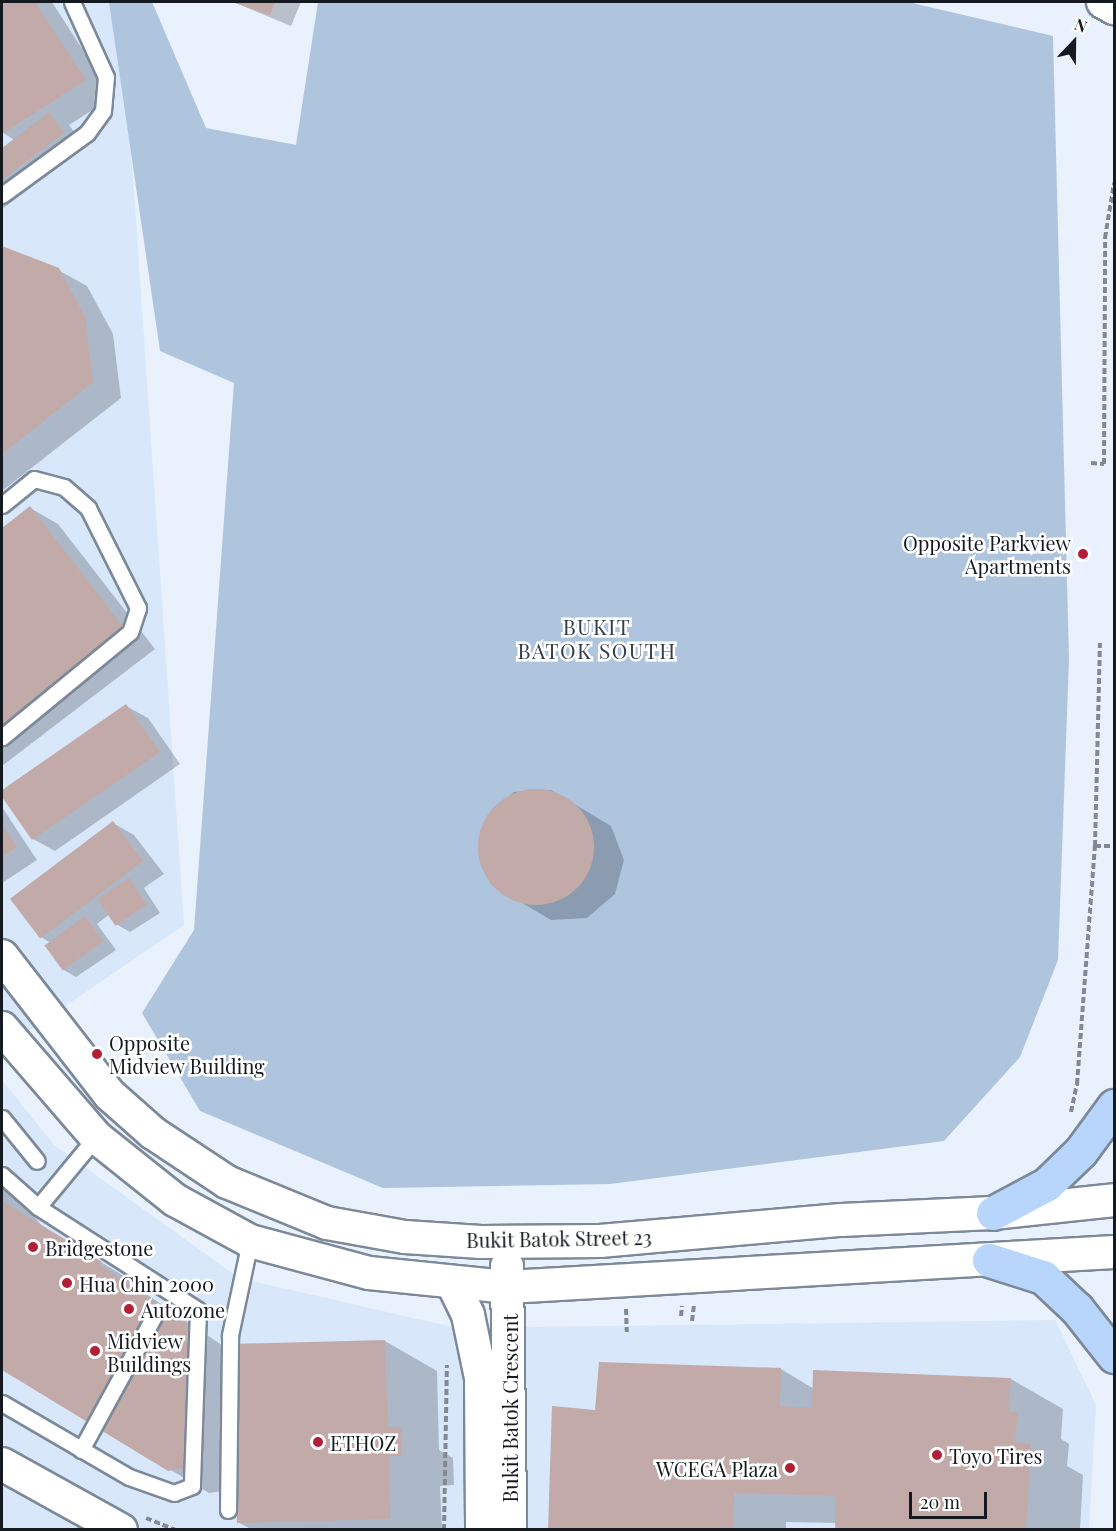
<!DOCTYPE html>
<html>
<head>
<meta charset="utf-8">
<style>
  body { margin:0 }
  #map { position:relative; width:1116px; height:1531px; overflow:hidden; background:#e8f1fc; font-family:"Playfair Display",serif }
  div>[style] { position:absolute }
  .built>* { inset:0; background:#d8e7fa }
  .green>* { inset:0; background:#afc4dd }
  .shadow>* { inset:0; background:#0003 }
  .building>* { inset:0; background:#c2aaa9; transform-origin:0 0 }
  .round { border-radius:50% }
  .path>* { height:4px; margin-top:-2px; transform-origin:0; background:repeating-linear-gradient(90deg,#828992 0 6px,transparent 0 9px) }
  .roads { filter:drop-shadow(2px 0 #7c8999) drop-shadow(-2px 0 #7c8999) drop-shadow(0 2px #7c8999) drop-shadow(0 -2px #7c8999) }
  .service>* { height:15px; margin:-7.5px; padding:0 7.5px; transform-origin:7.5px; border-radius:7.5px; background:#fff }
  .minor>* { height:32px; margin:-16px; padding:0 16px; transform-origin:16px; border-radius:16px; background:#fff }
  .primary>* { height:33px; margin:-16.5px; padding:0 16.5px; transform-origin:16.5px; border-radius:16.5px; background:#b8d6fb }
  .dots>* { width:16px; height:16px; translate:-50% -50%; box-sizing:border-box; border:3px solid #fff; border-radius:50% }
  span { translate:-50% -50%; white-space:nowrap; text-align:center; line-height:1.15; -webkit-text-stroke:5px #fff; paint-order:stroke }
  .poi-label { font-size:20px; color:#151a20 }
  .right { translate:-100% -50%; text-align:right }
  .left { translate:0 -50%; text-align:left }
  .street-label { font-size:20px; color:#151a20 }
  .neighbourhood-label { font-size:21px; color:#343f4d; letter-spacing:1.5px }
  .frame { position:absolute; inset:0; border:3px solid #151a20; pointer-events:none }
  .north { position:absolute; left:1044px; top:12px; width:60px; height:60px; -webkit-text-stroke:4px #fff; paint-order:stroke; rotate:22deg; font-size:16px; font-weight:700; line-height:24px; text-align:center; color:#151a20 }
  .north::after { content:''; display:block; margin:auto; width:21px; height:27px; background:#151a20; clip-path:polygon(50% 0,100% 100%,50% 72%,0 100%) }
  .scale { position:absolute; left:909px; top:1492px; width:78px; height:27px; box-sizing:border-box; border:3px solid #151a20; border-top:0; padding-left:8px; font-size:18px; line-height:21px; white-space:nowrap; color:#151a20; -webkit-text-stroke:4px #fff; paint-order:stroke }
</style>
</head>
<body>
<div id="map">
  <div class="built">
    <div style="clip-path:polygon(2px 2px,121px 2px,184px 925px,2px 1049px)"></div>
    <div style="clip-path:polygon(2px 1080px,54px 1145px,239px 1278px,457px 1328px,1055px 1320px,1096px 1405px,1089px 1529px,2px 1529px)"></div>
  </div>
  <div class="green">
    <div style="clip-path:polygon(109px 2px,152px 2px,206px 128px,296px 145px,318px 2px,908px 2px,1053px 36px,1069px 659px,1058px 960px,1020px 1057px,944px 1141px,610px 1184px,383px 1188px,200px 1111px,142px 1013px,194px 930px,234px 383px,160px 351px)"></div>
  </div>
  <div class="shadow">
    <div style="clip-path:polygon(2px 2px,52px 2px,113px 97px,69px 125px,85px 146px,2px 209px,2px 150px,14px 140px,2px 132px)"></div>
    <div style="clip-path:polygon(233px 2px,301px 2px,291px 26px)"></div>
    <div style="clip-path:polygon(2px 248px,58px 270px,87px 286px,113px 334px,121px 398px,2px 491px)"></div>
    <div style="clip-path:polygon(30px 508px,58px 524px,155px 649px,2px 766px,2px 530px)"></div>
    <div style="clip-path:polygon(126px 706px,148px 718px,180px 764px,55px 851px,33px 839px,2px 792px)"></div>
    <div style="clip-path:polygon(551px 790px,611px 826px,624px 860px,615px 894px,587px 918px,551px 920px,522px 903px,491px 884px,478px 850px,487px 816px,514px 792px)"></div>
    <div style="clip-path:polygon(2px 807px,37px 860px,2px 883px)"></div>
    <div style="clip-path:polygon(113px 823px,134px 835px,164px 874px,144px 888px,160px 913px,130px 932px,116px 924px,110px 914px,97px 924px,116px 950px,76px 977px,62px 969px,49px 942px,41px 937px)"></div>
    <div style="clip-path:polygon(2px 1177px,42px 1226px,140px 1286px,139px 1289px,226px 1348px,223px 1491px,209px 1493px,2px 1368px)"></div>
    <div style="clip-path:polygon(385px 1341px,437px 1371px,439px 1450px,453px 1458px,454px 1485px,440px 1486px,442px 1530px,252px 1530px,238px 1522px)"></div>
    <div style="clip-path:polygon(781px 1369px,814px 1389px,815px 1372px,1011px 1379px,1063px 1409px,1061px 1439px,1069px 1444px,1067px 1466px,1083px 1475px,1080px 1530px,837px 1530px,837px 1523px,786px 1522px,786px 1530px,550px 1530px,596px 1411px)"></div>
  </div>
  <div class="building">
    <div style="clip-path:polygon(2px 2px,35px 2px,86px 80px,2px 134px)"></div>
    <div style="clip-path:polygon(232px 2px,275px 2px,270px 15px)"></div>
    <div style="clip-path:polygon(49px 112px,64px 133px,2px 180px,2px 148px)"></div>
    <div style="clip-path:polygon(2px 246px,59px 268px,85px 317px,93px 382px,2px 454px)"></div>
    <div style="clip-path:polygon(30px 506px,128px 633px,2px 729px,2px 528px)"></div>
    <div style="clip-path:polygon(126px 704px,160px 752px,32px 840px,2px 797px,2px 790px)"></div>
    <div class="round" style="left:478px;top:789px;width:116px;height:116px"></div>
    <div style="left:113px;top:821px;width:50px;height:129px;rotate:53deg"></div>
    <div style="clip-path:polygon(2px 824px,17px 847px,2px 857px)"></div>
    <div style="left:129px;top:878px;width:32px;height:38px;rotate:56deg"></div>
    <div style="left:85px;top:916px;width:31px;height:50px;rotate:54deg"></div>
    <div style="clip-path:polygon(2px 1201px,102px 1262px,100px 1265px,187px 1324px,192px 1454px,183px 1468px,168px 1471px,2px 1370px)"></div>
    <div style="clip-path:polygon(385px 1340px,388px 1427px,401px 1427px,402px 1456px,389px 1456px,390px 1519px,237px 1523px,231px 1344px)"></div>
    <div style="clip-path:polygon(599px 1362px,781px 1368px,780px 1406px,812px 1408px,813px 1370px,1011px 1378px,1009px 1412px,1018px 1413px,1015px 1442px,1031px 1444px,1026px 1530px,835px 1530px,836px 1496px,734px 1493px,733px 1530px,548px 1530px,552px 1406px,595px 1410px)"></div>
  </div>
  <div class="path">
    <div style="left:1091px;top:463px;width:13px;rotate:4deg"></div>
    <div style="left:1104px;top:464px;width:226px;rotate:-89.7deg"></div>
    <div style="left:1105px;top:238px;width:56px;rotate:-80.7deg"></div>
    <div style="left:1095px;top:846px;width:19px"></div>
    <div style="left:1071px;top:1112px;width:29px;rotate:-78deg"></div>
    <div style="left:1077px;top:1084px;width:239px;rotate:-85.7deg"></div>
    <div style="left:1095px;top:846px;width:203px;rotate:-88.6deg"></div>
    <div style="left:626px;top:1309px;width:23px;rotate:88deg"></div>
    <div style="left:681px;top:1316px;width:10px;rotate:-84deg"></div>
    <div style="left:692px;top:1321px;width:17px;rotate:-83deg"></div>
    <div style="left:146px;top:1518px;width:31px;rotate:22deg"></div>
    <div style="left:444px;top:1530px;width:165px;rotate:-89deg"></div>
  </div>
  <div class="roads">
    <div class="service">
      <div style="left:2px;top:195px;width:105px;rotate:-36.1deg"></div>
      <div style="left:87px;top:133px;width:27px;rotate:-54deg"></div>
      <div style="left:103px;top:111px;width:34px;rotate:-85deg"></div>
      <div style="left:106px;top:77px;width:82px;rotate:-114.4deg"></div>
      <div style="left:2px;top:505px;width:41px;rotate:-39.1deg"></div>
      <div style="left:34px;top:479px;width:31px;rotate:15deg"></div>
      <div style="left:64px;top:487px;width:32px;rotate:41deg"></div>
      <div style="left:88px;top:508px;width:112px;rotate:63.4deg"></div>
      <div style="left:138px;top:608px;width:25px;rotate:108deg"></div>
      <div style="left:130px;top:632px;width:166px;rotate:140.6deg"></div>
      <div style="left:2px;top:1118px;width:55px;rotate:50.9deg"></div>
      <div style="left:2px;top:1175px;width:48px;rotate:41.6deg"></div>
      <div style="left:38px;top:1207px;width:190px;rotate:32.8deg"></div>
      <div style="left:198px;top:1310px;width:176px;rotate:92deg"></div>
      <div style="left:192px;top:1486px;width:19px;rotate:159deg"></div>
      <div style="left:174px;top:1493px;width:48px;rotate:-160.4deg"></div>
      <div style="left:129px;top:1477px;width:147px;rotate:-149.8deg"></div>
      <div style="left:38px;top:1207px;width:91px;rotate:-50.4deg"></div>
      <div style="left:81px;top:1450px;width:153px;rotate:-61.4deg"></div>
      <div style="left:228px;top:1510px;width:175px;rotate:-89.3deg"></div>
      <div style="left:230px;top:1335px;width:96px;rotate:-78deg"></div>
    </div>
    <div class="minor">
      <div style="left:1103px;top:2px;width:13px;rotate:29deg"></div>
      <div style="left:2px;top:956px;width:176px;rotate:52.2deg"></div>
      <div style="left:110px;top:1095px;width:57px;rotate:41.5deg"></div>
      <div style="left:153px;top:1133px;width:89px;rotate:33.5deg"></div>
      <div style="left:227px;top:1182px;width:108px;rotate:22.3deg"></div>
      <div style="left:327px;top:1223px;width:79px;rotate:10.2deg"></div>
      <div style="left:405px;top:1237px;width:76px;rotate:3.8deg"></div>
      <div style="left:481px;top:1242px;width:119px;rotate:-0.5deg"></div>
      <div style="left:600px;top:1241px;width:242px;rotate:-5deg"></div>
      <div style="left:841px;top:1220px;width:152px;rotate:-2.6deg"></div>
      <div style="left:993px;top:1213px;width:122px;rotate:-6.1deg"></div>
      <div style="left:2px;top:1028px;width:144px;rotate:49.2deg"></div>
      <div style="left:96px;top:1137px;width:101px;rotate:38.6deg"></div>
      <div style="left:175px;top:1200px;width:85px;rotate:28.7deg"></div>
      <div style="left:250px;top:1241px;width:123px;rotate:15.1deg"></div>
      <div style="left:369px;top:1273px;width:140px;rotate:5.8deg"></div>
      <div style="left:508px;top:1287px;width:607px;rotate:-3.31deg"></div>
      <div style="left:507px;top:1266px;width:264px;rotate:89.3deg"></div>
      <div style="left:453px;top:1284px;width:34px;rotate:64deg"></div>
      <div style="left:468px;top:1315px;width:64px;rotate:78.3deg"></div>
      <div style="left:481px;top:1378px;width:152px;rotate:89.6deg"></div>
      <div style="left:2px;top:1464px;width:136px;rotate:29deg"></div>
    </div>
    <div class="primary">
      <div style="left:993px;top:1213px;width:61px;rotate:-28.2deg"></div>
      <div style="left:1047px;top:1184px;width:47px;rotate:-44.1deg"></div>
      <div style="left:1081px;top:1151px;width:56px;rotate:-53.7deg"></div>
      <div style="left:989px;top:1260px;width:57px;rotate:17.5deg"></div>
      <div style="left:1043px;top:1277px;width:47px;rotate:43.3deg"></div>
      <div style="left:1077px;top:1309px;width:60px;rotate:51.8deg"></div>
    </div>
  </div>
  <div class="dots">
    <div style="left:1083px;top:554px;background:#b32035"></div>
    <div style="left:97px;top:1054px;background:#b32035"></div>
    <div style="left:33px;top:1247px;background:#b32035"></div>
    <div style="left:67px;top:1283px;background:#b32035"></div>
    <div style="left:129px;top:1309px;background:#b32035"></div>
    <div style="left:95px;top:1351px;background:#b32035"></div>
    <div style="left:318px;top:1442px;background:#b32035"></div>
    <div style="left:937px;top:1455px;background:#b32035"></div>
    <div style="left:790px;top:1468px;background:#b32035"></div>
  </div>
  <div class="poi-label">
    <span class="right" style="left:1071px;top:554px">Opposite Parkview<br>Apartments</span>
    <span class="left" style="left:109px;top:1054px">Opposite<br>Midview Building</span>
    <span class="left" style="left:45px;top:1247px">Bridgestone</span>
    <span class="left" style="left:79px;top:1283px">Hua Chin 2000</span>
    <span class="left" style="left:141px;top:1309px">Autozone</span>
    <span class="left" style="left:107px;top:1352px">Midview<br>Buildings</span>
    <span class="left" style="left:330px;top:1442px">ETHOZ</span>
    <span class="left" style="left:949px;top:1455px">Toyo Tires</span>
    <span class="right" style="left:778px;top:1468px">WCEGA Plaza</span>
  </div>
  <div class="street-label">
    <span style="left:559px;top:1238px;rotate:-1deg">Bukit Batok Street 23</span>
    <span style="left:509px;top:1408px;rotate:-90deg">Bukit Batok Crescent</span>
  </div>
  <div class="neighbourhood-label">
    <span style="left:597px;top:638px">BUKIT<br>BATOK SOUTH</span>
  </div>
  <div class="frame"></div>
  <div class="north">N</div>
  <div class="scale">20 m</div>
</div>
</body>
</html>
